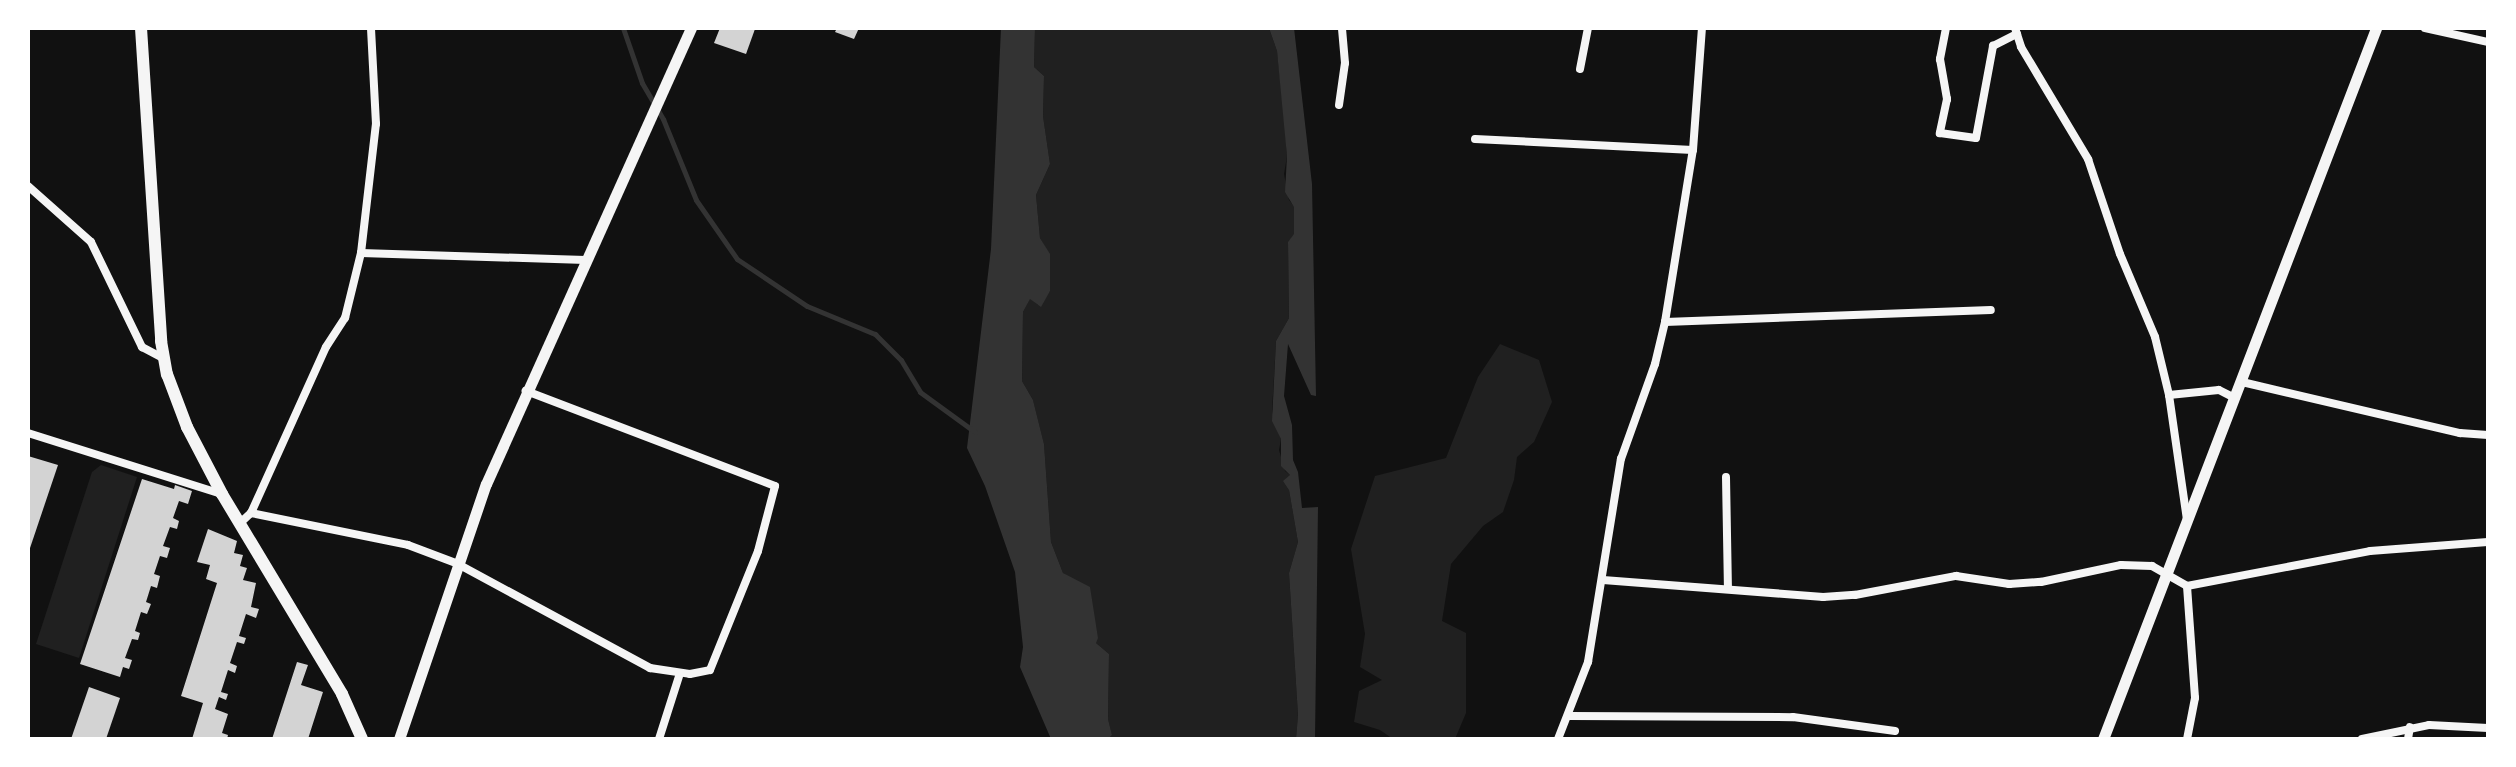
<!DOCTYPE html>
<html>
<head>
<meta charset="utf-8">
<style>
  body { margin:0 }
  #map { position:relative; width:2516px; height:767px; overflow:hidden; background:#111; font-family:Poppins,sans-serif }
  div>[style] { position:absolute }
  .green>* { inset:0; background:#202020 }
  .water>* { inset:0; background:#333 }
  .stream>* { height:5px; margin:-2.5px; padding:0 2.5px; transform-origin:2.5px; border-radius:2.5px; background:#333 }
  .building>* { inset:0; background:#d3d3d3 }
  .minor>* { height:8px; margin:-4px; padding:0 4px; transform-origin:4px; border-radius:4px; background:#f5f5f5 }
  .tertiary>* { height:11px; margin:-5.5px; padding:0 5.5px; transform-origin:5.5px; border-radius:5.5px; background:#f5f5f5 }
  .secondary>* { height:12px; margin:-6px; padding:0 6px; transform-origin:6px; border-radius:6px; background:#f5f5f5 }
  span { translate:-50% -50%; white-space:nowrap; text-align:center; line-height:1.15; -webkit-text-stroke:8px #fff; paint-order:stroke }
  .frame { position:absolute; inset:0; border:30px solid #fff; pointer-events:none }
</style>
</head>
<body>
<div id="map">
  <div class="green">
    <div style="clip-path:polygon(1035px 28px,1269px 28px,1277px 51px,1285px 123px,1287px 156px,1284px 174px,1289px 200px,1294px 206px,1294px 235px,1288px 243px,1289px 318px,1276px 341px,1272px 411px,1281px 439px,1279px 450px,1285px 471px,1290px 475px,1289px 490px,1298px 542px,1289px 573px,1298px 715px,1296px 739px,1108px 739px,1112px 735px,1108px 719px,1109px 654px,1096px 643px,1082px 586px,1063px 573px,1051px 542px,1044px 444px,1033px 400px,1022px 381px,1023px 312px,1030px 298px,1038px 305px,1050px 291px,1049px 254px,1040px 238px,1036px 195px,1050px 164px,1043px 116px,1044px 76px,1034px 67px)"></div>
    <div style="clip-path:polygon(1500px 344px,1539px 360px,1552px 402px,1534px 442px,1517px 457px,1514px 480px,1503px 512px,1483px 526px,1451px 564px,1442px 621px,1466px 633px,1466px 713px,1455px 739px,1393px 739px,1380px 730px,1354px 722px,1359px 691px,1382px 680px,1360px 667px,1365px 634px,1351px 549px,1375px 476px,1446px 458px,1478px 377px)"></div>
    <div style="clip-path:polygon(101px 465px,137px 477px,79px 658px,36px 644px,92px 472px)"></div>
  </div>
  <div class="water">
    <div style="clip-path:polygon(1001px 28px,1035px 28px,1034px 67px,1044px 76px,1043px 116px,1050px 164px,1036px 195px,1040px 238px,1050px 254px,1050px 291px,1041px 307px,1030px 299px,1023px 312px,1022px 381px,1033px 400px,1044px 444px,1051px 542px,1063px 573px,1090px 587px,1098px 638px,1096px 643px,1109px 654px,1108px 719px,1112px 735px,1108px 739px,1051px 739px,1020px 667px,1023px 647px,1015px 572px,985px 486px,967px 448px,991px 249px)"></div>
    <div style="clip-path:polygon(1269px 28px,1294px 28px,1312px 184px,1316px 396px,1311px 395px,1288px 344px,1284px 396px,1292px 425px,1293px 460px,1298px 472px,1302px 508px,1318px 507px,1315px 739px,1296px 739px,1298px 715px,1289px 573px,1298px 542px,1289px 490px,1283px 481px,1290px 475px,1281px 466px,1281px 439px,1272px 421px,1276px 341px,1289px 318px,1288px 242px,1294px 234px,1294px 207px,1285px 192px,1287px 156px,1277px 51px)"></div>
  </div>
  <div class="stream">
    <div style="left:623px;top:28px;width:58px;rotate:70.9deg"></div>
    <div style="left:642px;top:83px;width:42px;rotate:59.7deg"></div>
    <div style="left:663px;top:119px;width:87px;rotate:67.8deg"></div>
    <div style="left:696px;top:200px;width:72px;rotate:55.2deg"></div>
    <div style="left:737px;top:259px;width:84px;rotate:33.9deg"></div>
    <div style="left:807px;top:306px;width:74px;rotate:22.4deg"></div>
    <div style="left:875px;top:334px;width:37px;rotate:45deg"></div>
    <div style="left:901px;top:360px;width:37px;rotate:59deg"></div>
    <div style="left:920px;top:392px;width:68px;rotate:36deg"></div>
  </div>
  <div class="building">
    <div style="clip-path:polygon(720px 28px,755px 29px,746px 54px,714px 43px)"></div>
    <div style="clip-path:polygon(837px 28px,859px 28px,854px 39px,835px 32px)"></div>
    <div style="clip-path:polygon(28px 456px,58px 465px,29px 551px,28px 551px)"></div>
    <div style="clip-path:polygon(142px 479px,174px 489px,175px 485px,192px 491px,188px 504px,179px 501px,173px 518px,179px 521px,177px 529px,170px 527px,163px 546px,170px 548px,167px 558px,160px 556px,154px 574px,160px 576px,157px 588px,151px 586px,146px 602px,151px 604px,147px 614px,141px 612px,135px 631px,140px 633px,138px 640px,132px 639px,125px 658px,132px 660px,129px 669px,123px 667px,120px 677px,80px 664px)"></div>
    <div style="clip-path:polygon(208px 529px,237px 541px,234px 553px,243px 555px,240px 566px,247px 568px,243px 580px,256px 583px,251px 607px,259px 609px,256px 618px,246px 614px,239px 636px,246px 638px,244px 644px,237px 642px,230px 663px,237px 666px,235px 673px,228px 670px,221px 692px,228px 694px,226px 700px,219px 697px,215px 709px,228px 714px,222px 733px,228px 735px,227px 739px,192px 739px,203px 703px,181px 696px,217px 583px,206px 579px,210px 565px,197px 562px)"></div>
    <div style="clip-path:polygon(297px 662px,308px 665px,301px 685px,323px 692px,308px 739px,272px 739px)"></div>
    <div style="clip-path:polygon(89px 687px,120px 698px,106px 739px,71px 739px)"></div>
  </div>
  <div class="minor">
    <div style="left:1946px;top:28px;width:32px;rotate:101deg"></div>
    <div style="left:1940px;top:59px;width:41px;rotate:80.1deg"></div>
    <div style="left:1947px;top:99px;width:35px;rotate:102deg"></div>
    <div style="left:1940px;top:133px;width:36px;rotate:8deg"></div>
    <div style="left:1976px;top:138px;width:94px;rotate:-79.5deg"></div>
    <div style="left:1993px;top:46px;width:27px;rotate:-27deg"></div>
    <div style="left:2015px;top:28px;width:20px;rotate:72deg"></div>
    <div style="left:2021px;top:47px;width:131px;rotate:59.1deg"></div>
    <div style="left:2088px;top:159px;width:100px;rotate:71.4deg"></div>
    <div style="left:2120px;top:254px;width:90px;rotate:67.1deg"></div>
    <div style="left:2155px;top:337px;width:60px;rotate:76.4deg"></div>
    <div style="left:2169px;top:395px;width:126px;rotate:81.8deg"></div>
    <div style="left:2425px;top:28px;width:65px;rotate:12.5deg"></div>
    <div style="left:1580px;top:69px;width:42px;rotate:-79deg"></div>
    <div style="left:1339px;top:105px;width:42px;rotate:-81.9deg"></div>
    <div style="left:1345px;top:63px;width:35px;rotate:-95deg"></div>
    <div style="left:1475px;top:139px;width:218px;rotate:2.9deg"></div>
    <div style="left:28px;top:186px;width:84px;rotate:41.6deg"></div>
    <div style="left:91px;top:242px;width:117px;rotate:64.1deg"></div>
    <div style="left:142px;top:347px;width:24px;rotate:28deg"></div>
    <div style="left:361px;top:253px;width:225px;rotate:1.8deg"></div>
    <div style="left:1665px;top:322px;width:326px;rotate:-2.1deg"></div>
    <div style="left:2242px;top:382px;width:224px;rotate:13.2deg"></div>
    <div style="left:2460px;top:433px;width:28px;rotate:4deg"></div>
    <div style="left:2169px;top:395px;width:50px;rotate:-5.7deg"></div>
    <div style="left:2219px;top:390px;width:18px;rotate:27deg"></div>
    <div style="left:28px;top:433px;width:203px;rotate:17.5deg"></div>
    <div style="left:1726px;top:477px;width:110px;rotate:89deg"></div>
    <div style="left:251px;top:513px;width:182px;rotate:-65.7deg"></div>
    <div style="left:326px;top:347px;width:35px;rotate:-57deg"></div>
    <div style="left:345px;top:318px;width:67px;rotate:-76.2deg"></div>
    <div style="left:361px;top:253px;width:130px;rotate:-83.4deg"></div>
    <div style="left:376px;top:124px;width:96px;rotate:-93deg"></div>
    <div style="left:239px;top:524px;width:16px;rotate:-43deg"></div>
    <div style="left:251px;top:513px;width:160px;rotate:11.5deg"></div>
    <div style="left:408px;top:545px;width:51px;rotate:20.6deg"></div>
    <div style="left:456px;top:563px;width:221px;rotate:28.4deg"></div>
    <div style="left:650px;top:668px;width:40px;rotate:8.5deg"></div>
    <div style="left:690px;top:674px;width:20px;rotate:-11deg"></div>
    <div style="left:710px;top:670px;width:128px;rotate:-68deg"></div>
    <div style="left:758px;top:551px;width:67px;rotate:-75.3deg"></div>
    <div style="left:775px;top:486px;width:267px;rotate:-159.1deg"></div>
    <div style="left:1603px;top:580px;width:221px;rotate:4.4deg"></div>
    <div style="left:1823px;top:597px;width:32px;rotate:-4deg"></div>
    <div style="left:1855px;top:595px;width:103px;rotate:-10.7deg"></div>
    <div style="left:1956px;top:576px;width:54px;rotate:8.6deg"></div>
    <div style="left:2009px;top:584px;width:32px;rotate:-4deg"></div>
    <div style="left:2041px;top:582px;width:82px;rotate:-12deg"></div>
    <div style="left:2121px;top:565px;width:31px;rotate:2deg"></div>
    <div style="left:2152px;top:566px;width:40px;rotate:29.7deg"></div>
    <div style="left:2187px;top:586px;width:112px;rotate:85.9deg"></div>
    <div style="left:2195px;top:698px;width:42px;rotate:101deg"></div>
    <div style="left:2187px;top:586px;width:186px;rotate:-10.8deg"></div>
    <div style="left:2370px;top:551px;width:118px;rotate:-4.4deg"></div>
    <div style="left:1570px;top:716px;width:223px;rotate:0.3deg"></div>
    <div style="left:1793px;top:717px;width:103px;rotate:7.8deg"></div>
    <div style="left:659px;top:739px;width:69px;rotate:-72.3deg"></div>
    <div style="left:1558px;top:739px;width:83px;rotate:-68.7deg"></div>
    <div style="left:1588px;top:662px;width:206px;rotate:-80.8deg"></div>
    <div style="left:1621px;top:459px;width:101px;rotate:-70.3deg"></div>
    <div style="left:1655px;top:364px;width:43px;rotate:-76.6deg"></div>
    <div style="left:1665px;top:322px;width:174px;rotate:-80.8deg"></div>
    <div style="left:1693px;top:150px;width:122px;rotate:-85.8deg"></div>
    <div style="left:2362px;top:739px;width:68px;rotate:-11.8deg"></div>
    <div style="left:2429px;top:725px;width:59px;rotate:2.9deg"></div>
    <div style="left:2408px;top:739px;width:12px;rotate:-81deg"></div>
  </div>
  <div class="tertiary">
    <div style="left:399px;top:739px;width:269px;rotate:-71.2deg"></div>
    <div style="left:486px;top:484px;width:500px;rotate:-65.8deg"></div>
    <div style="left:2103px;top:739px;width:762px;rotate:-68.99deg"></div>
  </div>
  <div class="secondary">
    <div style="left:141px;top:28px;width:314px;rotate:86.3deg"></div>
    <div style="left:161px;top:341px;width:34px;rotate:80deg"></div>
    <div style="left:167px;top:374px;width:57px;rotate:69.3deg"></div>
    <div style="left:187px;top:427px;width:76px;rotate:62.4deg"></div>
    <div style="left:222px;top:494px;width:233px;rotate:59deg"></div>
    <div style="left:342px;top:694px;width:49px;rotate:66deg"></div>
  </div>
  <div class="frame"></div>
</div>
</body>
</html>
